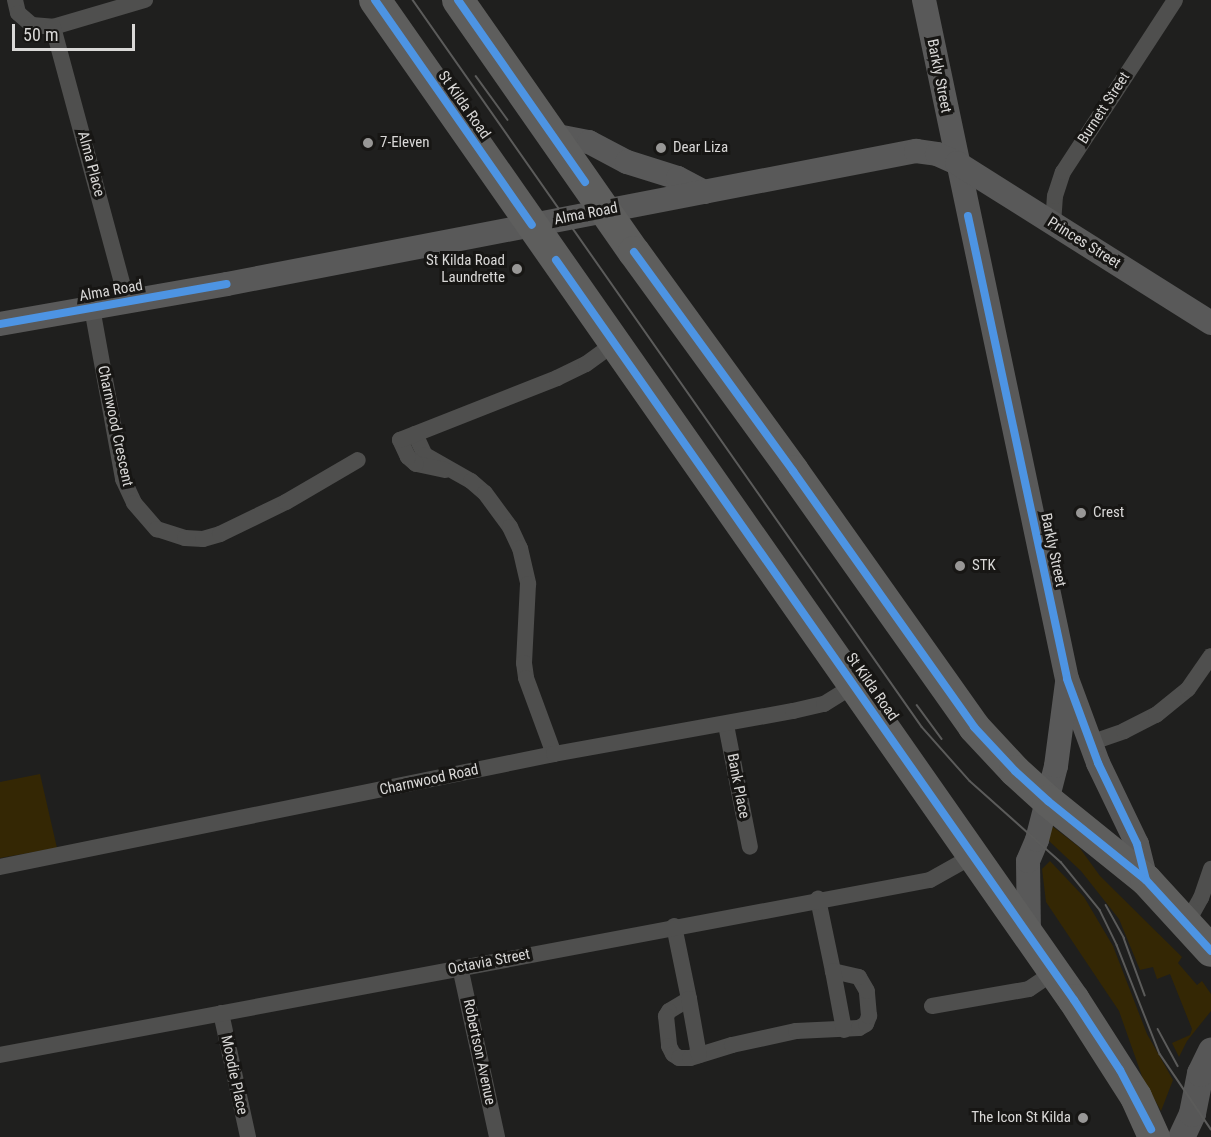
<!DOCTYPE html>
<html>
<head>
<meta charset="utf-8">
<style>
  body { margin:0 }
  #map { position:relative; width:1211px; height:1137px; overflow:hidden; background:#1f1f1e; font-family:"Roboto Condensed",sans-serif }
  div>[style] { position:absolute }
  .green>* { inset:0; background:#342704 }
  .street>* { height:16px; margin:-8px; padding:0 8px; transform-origin:8px; border-radius:8px; background:#4f4f4e }
  .secondary>* { height:24px; margin:-12px; padding:0 12px; transform-origin:12px; border-radius:12px; background:#595959 }
  .primary>* { height:27px; margin:-13.5px; padding:0 13.5px; transform-origin:13.5px; border-radius:13.5px; background:#575757 }
  .highway>* { height:32px; margin:-16px; padding:0 16px; transform-origin:16px; border-radius:16px; background:#5e5e5d }
  .tram>* { height:1.5px; margin:-0.75px; padding:0 0.75px; transform-origin:0.75px; border-radius:0.75px; background:#5b5b5a }
  .cycleway>* { height:8px; margin:-4px; padding:0 4px; transform-origin:4px; border-radius:4px; background:#4d94e3 }
  .dots>* { width:16px; height:16px; translate:-50% -50%; box-sizing:border-box; border:3px solid #171614; border-radius:50% }
  span { translate:-50% -50%; white-space:nowrap; text-align:center; line-height:1.15; -webkit-text-stroke:6px #171614; paint-order:stroke }
  .street-label { font-size:15px; color:#d9d8d7 }
  .poi-label { font-size:15px; color:#d9d8d7 }
  .left { translate:0 -50%; text-align:left }
  .right { translate:-100% -50%; text-align:right }
  .scale { position:absolute; left:12px; top:24px; width:123px; height:27px; box-sizing:border-box; border:3px solid #d9d8d7; border-top:0; padding-left:8px; font-size:18px; line-height:21px; white-space:nowrap; color:#d9d8d7; -webkit-text-stroke:4px #171614; paint-order:stroke }
</style>
</head>
<body>
<div id="map">
  <div class="green">
    <div style="clip-path:polygon(40px 774px,57px 848px,0 858px,0 782px)"></div>
    <div style="clip-path:polygon(1052px 826px,1079px 847px,1100px 876px,1182px 957px,1178px 963px,1197px 985px,1202px 981px,1211px 994px,1211px 1011px,1187px 1041px,1179px 1057px,1172px 1043px,1190px 1035px,1192px 1029px,1170px 974px,1157px 979px,1153px 967px,1140px 970px,1119px 919px,1081px 871px,1048px 840px)"></div>
    <div style="clip-path:polygon(1050px 861px,1084px 897px,1113px 946px,1147px 1034px,1173px 1080px,1161px 1111px,1143px 1079px,1119px 1011px,1046px 902px,1042px 869px)"></div>
  </div>
  <div class="street">
    <div style="left:15px;top:0;width:13px;rotate:77deg"></div>
    <div style="left:18px;top:13px;width:18px;rotate:41deg"></div>
    <div style="left:32px;top:25px;width:21px;rotate:5deg"></div>
    <div style="left:53px;top:27px;width:96px;rotate:-16.4deg"></div>
    <div style="left:53px;top:27px;width:285px;rotate:74.9deg"></div>
    <div style="left:1053px;top:224px;width:28px;rotate:-86deg"></div>
    <div style="left:1055px;top:196px;width:25px;rotate:-72deg"></div>
    <div style="left:1063px;top:172px;width:205px;rotate:-56.9deg"></div>
    <div style="left:92px;top:308px;width:174px;rotate:79.7deg"></div>
    <div style="left:123px;top:479px;width:26px;rotate:65deg"></div>
    <div style="left:134px;top:503px;width:35px;rotate:49deg"></div>
    <div style="left:157px;top:529px;width:29px;rotate:18deg"></div>
    <div style="left:185px;top:538px;width:18px;rotate:3deg"></div>
    <div style="left:203px;top:539px;width:18px;rotate:-16deg"></div>
    <div style="left:220px;top:534px;width:73px;rotate:-25.9deg"></div>
    <div style="left:286px;top:502px;width:83px;rotate:-30.3deg"></div>
    <div style="left:415px;top:434px;width:23px;rotate:65deg"></div>
    <div style="left:425px;top:455px;width:53px;rotate:29.5deg"></div>
    <div style="left:471px;top:481px;width:18px;rotate:41deg"></div>
    <div style="left:485px;top:493px;width:42px;rotate:53.7deg"></div>
    <div style="left:510px;top:527px;width:23px;rotate:65deg"></div>
    <div style="left:520px;top:548px;width:37px;rotate:77deg"></div>
    <div style="left:528px;top:584px;width:79px;rotate:92.9deg"></div>
    <div style="left:524px;top:663px;width:15px;rotate:82deg"></div>
    <div style="left:526px;top:678px;width:81px;rotate:69.8deg"></div>
    <div style="left:445px;top:470px;width:30px;rotate:-168deg"></div>
    <div style="left:416px;top:464px;width:11px;rotate:-139deg"></div>
    <div style="left:408px;top:457px;width:19px;rotate:-115deg"></div>
    <div style="left:400px;top:440px;width:169px;rotate:-21.5deg"></div>
    <div style="left:557px;top:378px;width:32px;rotate:-26deg"></div>
    <div style="left:586px;top:364px;width:34px;rotate:-36deg"></div>
    <div style="left:726px;top:725px;width:124px;rotate:78.9deg"></div>
    <div style="left:1090px;top:743px;width:36px;rotate:-19deg"></div>
    <div style="left:1124px;top:731px;width:36px;rotate:-27deg"></div>
    <div style="left:1156px;top:715px;width:41px;rotate:-39.1deg"></div>
    <div style="left:1188px;top:689px;width:40px;rotate:-55.1deg"></div>
    <div style="left:0;top:867px;width:565px;rotate:-11.53deg"></div>
    <div style="left:554px;top:754px;width:243px;rotate:-10.2deg"></div>
    <div style="left:793px;top:711px;width:32px;rotate:-13deg"></div>
    <div style="left:824px;top:704px;width:36px;rotate:-32deg"></div>
    <div style="left:1187px;top:923px;width:29px;rotate:-61deg"></div>
    <div style="left:1201px;top:898px;width:31px;rotate:-71deg"></div>
    <div style="left:674px;top:926px;width:75px;rotate:78.4deg"></div>
    <div style="left:689px;top:999px;width:23px;rotate:149deg"></div>
    <div style="left:669px;top:1011px;width:6px;rotate:121deg"></div>
    <div style="left:666px;top:1016px;width:30px;rotate:84deg"></div>
    <div style="left:669px;top:1046px;width:9px;rotate:63deg"></div>
    <div style="left:673px;top:1054px;width:7px;rotate:34deg"></div>
    <div style="left:679px;top:1058px;width:11px"></div>
    <div style="left:690px;top:1058px;width:44px;rotate:-17.2deg"></div>
    <div style="left:732px;top:1045px;width:66px;rotate:-12.3deg"></div>
    <div style="left:796px;top:1031px;width:63px;rotate:-2.7deg"></div>
    <div style="left:859px;top:1028px;width:8px;rotate:-30deg"></div>
    <div style="left:866px;top:1024px;width:9px;rotate:-69deg"></div>
    <div style="left:869px;top:1016px;width:25px;rotate:-95deg"></div>
    <div style="left:867px;top:991px;width:16px;rotate:-120deg"></div>
    <div style="left:859px;top:977px;width:27px;rotate:-167deg"></div>
    <div style="left:833px;top:971px;width:74px;rotate:-101.8deg"></div>
    <div style="left:460px;top:967px;width:174px;rotate:77.7deg"></div>
    <div style="left:833px;top:971px;width:60px;rotate:79.4deg"></div>
    <div style="left:689px;top:999px;width:57px;rotate:79.9deg"></div>
    <div style="left:932px;top:1006px;width:98px;rotate:-9.9deg"></div>
    <div style="left:1029px;top:989px;width:30px;rotate:-34deg"></div>
    <div style="left:221px;top:1013px;width:127px;rotate:77.7deg"></div>
    <div style="left:0;top:1055px;width:946px;rotate:-10.66deg"></div>
    <div style="left:930px;top:880px;width:49px;rotate:-29.2deg"></div>
  </div>
  <div class="secondary">
    <div style="left:924px;top:0;width:694px;rotate:78.11deg"></div>
    <div style="left:1067px;top:679px;width:90px;rotate:69.7deg"></div>
    <div style="left:1098px;top:763px;width:90px;rotate:64.3deg"></div>
    <div style="left:1137px;top:844px;width:37px;rotate:76deg"></div>
    <div style="left:552px;top:135px;width:38px;rotate:11deg"></div>
    <div style="left:589px;top:142px;width:43px;rotate:27.8deg"></div>
    <div style="left:627px;top:162px;width:53px;rotate:17.4deg"></div>
    <div style="left:678px;top:178px;width:30px;rotate:28deg"></div>
    <div style="left:0;top:324px;width:230px;rotate:-10deg"></div>
    <div style="left:227px;top:284px;width:702px;rotate:-10.93deg"></div>
    <div style="left:916px;top:151px;width:21px;rotate:8deg"></div>
    <div style="left:937px;top:154px;width:22px;rotate:24deg"></div>
    <div style="left:957px;top:163px;width:300px;rotate:32.2deg"></div>
    <div style="left:1029px;top:934px;width:73px;rotate:-90.8deg"></div>
    <div style="left:1028px;top:861px;width:23px;rotate:-67deg"></div>
    <div style="left:1037px;top:840px;width:76px;rotate:-75.6deg"></div>
    <div style="left:1056px;top:766px;width:85px;rotate:-82.5deg"></div>
  </div>
  <div class="primary">
    <div style="left:1181px;top:1137px;width:26px;rotate:-65deg"></div>
    <div style="left:1192px;top:1113px;width:41px;rotate:-78.7deg"></div>
    <div style="left:1200px;top:1073px;width:25px;rotate:-64deg"></div>
  </div>
  <div class="highway">
    <div style="left:375px;top:0;width:1220px;rotate:55.05deg"></div>
    <div style="left:1074px;top:1000px;width:115px;rotate:57.4deg"></div>
    <div style="left:1136px;top:1097px;width:44px;rotate:65.8deg"></div>
    <div style="left:458px;top:0;width:307px;rotate:55.1deg"></div>
    <div style="left:634px;top:252px;width:271px;rotate:54deg"></div>
    <div style="left:793px;top:471px;width:314px;rotate:54.7deg"></div>
    <div style="left:974px;top:727px;width:60px;rotate:47deg"></div>
    <div style="left:1015px;top:771px;width:45px;rotate:42.3deg"></div>
    <div style="left:1048px;top:801px;width:126px;rotate:38.9deg"></div>
    <div style="left:1146px;top:880px;width:96px;rotate:47.5deg"></div>
  </div>
  <div class="tram">
    <div style="left:413px;top:0;width:887px;rotate:55deg"></div>
    <div style="left:922px;top:727px;width:72px;rotate:48.4deg"></div>
    <div style="left:970px;top:781px;width:122px;rotate:41.7deg"></div>
    <div style="left:1061px;top:862px;width:62px;rotate:50.9deg"></div>
    <div style="left:1100px;top:910px;width:39px;rotate:64deg"></div>
    <div style="left:1117px;top:945px;width:117px;rotate:68.5deg"></div>
    <div style="left:1160px;top:1054px;width:91px;rotate:55.8deg"></div>
    <div style="left:476px;top:76px;width:54px;rotate:54deg"></div>
    <div style="left:917px;top:705px;width:42px;rotate:53.7deg"></div>
    <div style="left:1106px;top:905px;width:38px;rotate:61deg"></div>
    <div style="left:1124px;top:938px;width:61px;rotate:69.8deg"></div>
    <div style="left:1158px;top:1029px;width:42px;rotate:61.6deg"></div>
  </div>
  <div class="cycleway">
    <div style="left:375px;top:0;width:274px;rotate:55.1deg"></div>
    <div style="left:458px;top:0;width:222px;rotate:55.1deg"></div>
    <div style="left:968px;top:216px;width:473px;rotate:77.9deg"></div>
    <div style="left:1067px;top:679px;width:90px;rotate:69.7deg"></div>
    <div style="left:1098px;top:763px;width:90px;rotate:64.3deg"></div>
    <div style="left:1137px;top:844px;width:37px;rotate:76deg"></div>
    <div style="left:634px;top:252px;width:271px;rotate:54deg"></div>
    <div style="left:793px;top:471px;width:314px;rotate:54.7deg"></div>
    <div style="left:974px;top:727px;width:60px;rotate:47deg"></div>
    <div style="left:1015px;top:771px;width:45px;rotate:42.3deg"></div>
    <div style="left:1048px;top:801px;width:126px;rotate:38.9deg"></div>
    <div style="left:1146px;top:880px;width:96px;rotate:47.5deg"></div>
    <div style="left:556px;top:260px;width:903px;rotate:55.01deg"></div>
    <div style="left:1074px;top:1000px;width:84px;rotate:56.7deg"></div>
    <div style="left:1120px;top:1070px;width:67px;rotate:62.3deg"></div>
    <div style="left:0;top:324px;width:230px;rotate:-10deg"></div>
  </div>
  <div class="dots">
    <div style="left:368px;top:143px;background:#989796"></div>
    <div style="left:661px;top:148px;background:#989796"></div>
    <div style="left:517px;top:269px;background:#989796"></div>
    <div style="left:1081px;top:513px;background:#989796"></div>
    <div style="left:960px;top:566px;background:#989796"></div>
    <div style="left:1083px;top:1118px;background:#989796"></div>
  </div>
  <div class="street-label">
    <span style="left:939px;top:76px;rotate:79deg">Barkly Street</span>
    <span style="left:464px;top:105px;rotate:55deg">St Kilda Road</span>
    <span style="left:1104px;top:108px;rotate:-57deg">Burnett Street</span>
    <span style="left:91px;top:164px;rotate:75deg">Alma Place</span>
    <span style="left:586px;top:214px;rotate:-11deg">Alma Road</span>
    <span style="left:1084px;top:243px;rotate:32deg">Princes Street</span>
    <span style="left:111px;top:291px;rotate:-10deg">Alma Road</span>
    <span style="left:115px;top:426px;rotate:78deg">Charnwood Crescent</span>
    <span style="left:1053px;top:550px;rotate:78deg">Barkly Street</span>
    <span style="left:872px;top:687px;rotate:55deg">St Kilda Road</span>
    <span style="left:429px;top:780px;rotate:-12deg">Charnwood Road</span>
    <span style="left:738px;top:786px;rotate:79deg">Bank Place</span>
    <span style="left:489px;top:962px;rotate:-11deg">Octavia Street</span>
    <span style="left:479px;top:1052px;rotate:78deg">Robertson Avenue</span>
    <span style="left:234px;top:1075px;rotate:78deg">Moodie Place</span>
  </div>
  <div class="poi-label">
    <span class="left" style="left:380px;top:143px">7-Eleven</span>
    <span class="left" style="left:673px;top:148px">Dear Liza</span>
    <span class="right" style="left:505px;top:269px">St Kilda Road<br>Laundrette</span>
    <span class="left" style="left:1093px;top:513px">Crest</span>
    <span class="left" style="left:972px;top:566px">STK</span>
    <span class="right" style="left:1071px;top:1118px">The Icon St Kilda</span>
  </div>
  <div class="scale">50 m</div>
</div>
</body>
</html>
